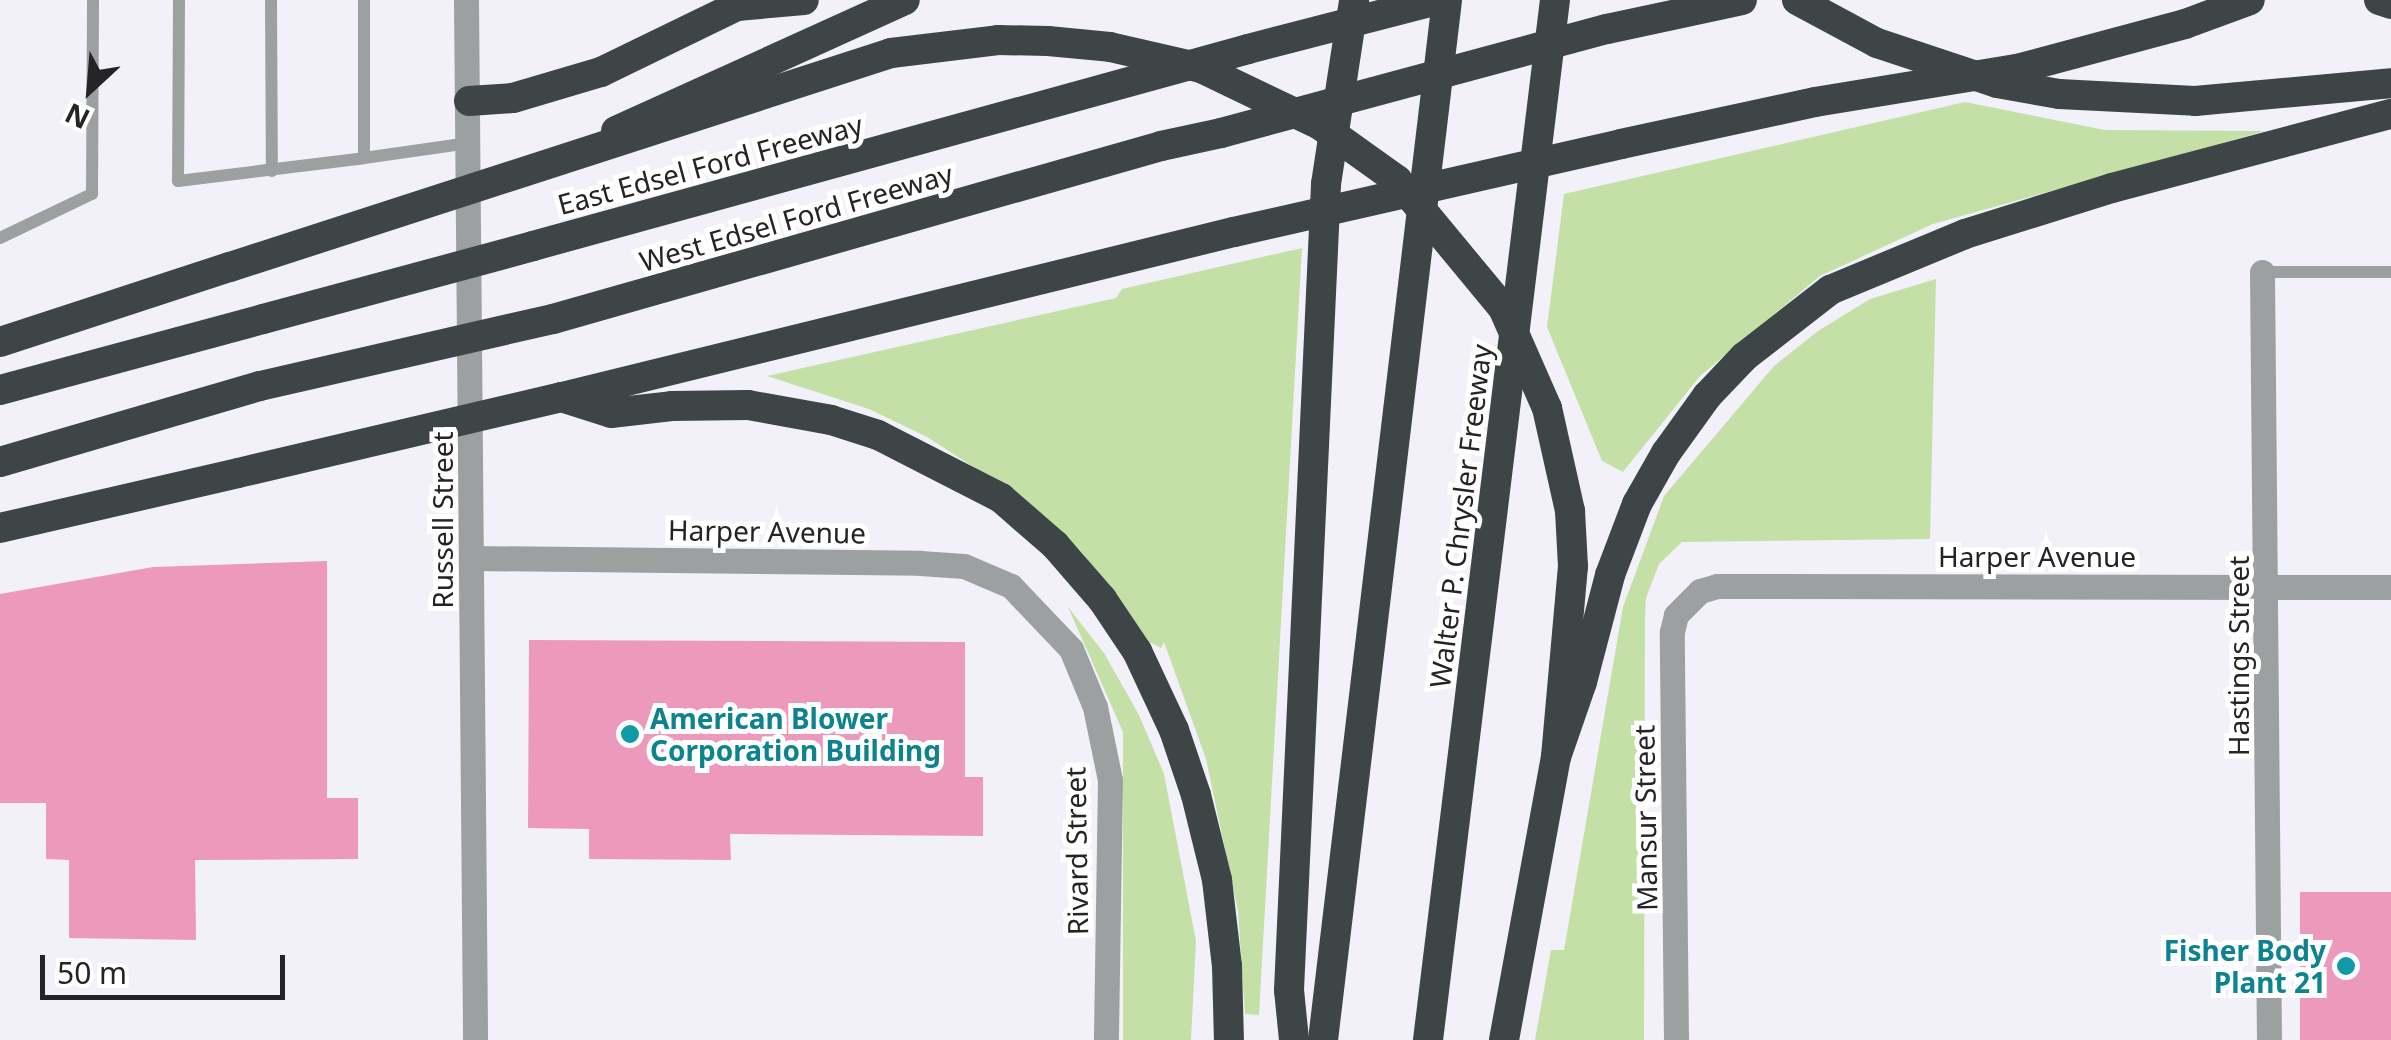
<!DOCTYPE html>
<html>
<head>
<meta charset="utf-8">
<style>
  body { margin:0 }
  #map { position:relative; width:2391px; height:1040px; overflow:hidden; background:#f2f1fa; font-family:"Noto Sans",sans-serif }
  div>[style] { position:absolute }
  .green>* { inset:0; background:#c4e0a6 }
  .building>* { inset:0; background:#ed99bc; transform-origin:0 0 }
  .service>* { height:12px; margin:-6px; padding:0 6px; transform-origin:6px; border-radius:6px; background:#9ca0a1 }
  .minor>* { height:25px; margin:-12.5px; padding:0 12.5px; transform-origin:12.5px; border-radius:12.5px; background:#9ca0a1 }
  .tertiary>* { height:25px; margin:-12.5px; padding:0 12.5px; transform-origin:12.5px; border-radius:12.5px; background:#9ca0a1 }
  .motorway>* { height:30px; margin:-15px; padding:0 15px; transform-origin:15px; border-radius:15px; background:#3d4547 }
  .motorway-bridge>* { height:30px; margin:-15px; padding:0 15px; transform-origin:15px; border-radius:15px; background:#3d4547 }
  .dots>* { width:28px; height:28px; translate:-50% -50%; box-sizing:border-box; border:5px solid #fff; border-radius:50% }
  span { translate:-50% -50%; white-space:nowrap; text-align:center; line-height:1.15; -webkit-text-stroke:10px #fff; paint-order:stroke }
  .street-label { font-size:28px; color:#242326 }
  .culture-label { font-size:28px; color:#0d838f; font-weight:700 }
  .left { translate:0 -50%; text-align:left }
  .right { translate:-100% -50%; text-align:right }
  .north { position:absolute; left:40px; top:40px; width:100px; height:100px; -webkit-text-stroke:8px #fff; paint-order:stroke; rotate:206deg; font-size:28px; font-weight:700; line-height:40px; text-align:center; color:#242326 }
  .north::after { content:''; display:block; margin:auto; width:35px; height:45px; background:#242326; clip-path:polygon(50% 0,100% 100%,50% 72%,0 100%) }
  .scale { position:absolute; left:40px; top:955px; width:245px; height:45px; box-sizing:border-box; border:5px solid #242326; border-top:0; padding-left:12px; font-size:30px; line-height:35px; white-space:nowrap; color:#242326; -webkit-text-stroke:8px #fff; paint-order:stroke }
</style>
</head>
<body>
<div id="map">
  <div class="green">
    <div style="clip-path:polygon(1965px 102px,2105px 130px,2265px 131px,1933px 224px,1820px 276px,1700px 376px,1623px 472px,1602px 461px,1547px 327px,1564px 194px)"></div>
    <div style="clip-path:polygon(1302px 248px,1259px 1015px,1245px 1014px,1238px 911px,1206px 759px,1164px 642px,1161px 648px,1149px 642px,1080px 550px,1022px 498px,927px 437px,869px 409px,767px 376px,1116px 298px,1122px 289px)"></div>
    <div style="clip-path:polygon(1936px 279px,1930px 539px,1682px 542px,1659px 564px,1646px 598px,1645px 618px,1644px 1040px,1535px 1040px,1551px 950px,1564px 950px,1623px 607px,1664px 496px,1774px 366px,1818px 331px,1870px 299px)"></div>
    <div style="clip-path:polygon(1068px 607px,1104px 653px,1139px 715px,1164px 774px,1196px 941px,1191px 1040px,1123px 1040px,1123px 732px)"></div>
  </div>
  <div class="building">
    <div style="clip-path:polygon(327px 561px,327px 798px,358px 798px,358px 859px,195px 860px,196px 940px,69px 938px,69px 860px,46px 859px,46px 803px,0 803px,0 594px,153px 567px)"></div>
    <div style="clip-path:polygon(529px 640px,965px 642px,965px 777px,983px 777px,983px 836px,730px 834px,731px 860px,589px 859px,589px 829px,528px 828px)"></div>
    <div style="left:2300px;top:892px;width:91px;height:148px"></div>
  </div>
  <div class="service">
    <div style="left:179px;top:0;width:181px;rotate:90.3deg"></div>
    <div style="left:178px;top:181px;width:187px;rotate:-7deg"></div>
    <div style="left:364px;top:158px;width:158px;rotate:-90deg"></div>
    <div style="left:271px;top:0;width:171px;rotate:89.7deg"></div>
    <div style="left:364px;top:158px;width:106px;rotate:-8.1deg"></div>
    <div style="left:0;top:238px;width:102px;rotate:-25.6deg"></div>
    <div style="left:92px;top:194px;width:194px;rotate:-89.7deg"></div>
    <div style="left:2262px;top:272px;width:129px"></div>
  </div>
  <div class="minor">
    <div style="left:2262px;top:272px;width:768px;rotate:89.48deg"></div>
    <div style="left:473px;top:558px;width:447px;rotate:0.6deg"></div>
    <div style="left:920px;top:563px;width:44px;rotate:3.9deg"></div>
    <div style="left:964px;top:566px;width:51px;rotate:23.1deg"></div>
    <div style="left:1011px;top:586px;width:87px;rotate:46.4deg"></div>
    <div style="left:1071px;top:649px;width:63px;rotate:67.5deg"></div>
    <div style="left:1095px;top:707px;width:75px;rotate:78.4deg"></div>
    <div style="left:1110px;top:780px;width:260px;rotate:90.9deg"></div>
    <div style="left:1676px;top:1040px;width:408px;rotate:-90.6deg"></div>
    <div style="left:1672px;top:632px;width:17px;rotate:-77deg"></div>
    <div style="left:1676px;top:615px;width:34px;rotate:-45deg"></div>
    <div style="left:1700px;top:591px;width:18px;rotate:-16deg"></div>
    <div style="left:1717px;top:586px;width:674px;rotate:0.09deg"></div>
  </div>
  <div class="tertiary">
    <div style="left:466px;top:0;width:1040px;rotate:89.5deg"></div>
  </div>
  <div class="motorway">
    <div style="left:2379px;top:0;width:13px;rotate:18deg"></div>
    <div style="left:1607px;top:29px;width:138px;rotate:-12.1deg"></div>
    <div style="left:2059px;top:94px;width:136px;rotate:2.9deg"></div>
    <div style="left:2195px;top:101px;width:197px;rotate:-5.2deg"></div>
    <div style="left:469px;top:101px;width:44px;rotate:-3.9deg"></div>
    <div style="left:513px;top:98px;width:92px;rotate:-16.5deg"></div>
    <div style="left:601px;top:72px;width:151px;rotate:-25.9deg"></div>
    <div style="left:737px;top:6px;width:67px;rotate:-5.1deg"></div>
    <div style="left:616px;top:131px;width:317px;rotate:-24.4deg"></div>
    <div style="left:1621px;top:144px;width:198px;rotate:-12.2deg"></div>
    <div style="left:1815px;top:102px;width:205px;rotate:-9.3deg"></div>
    <div style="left:2017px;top:69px;width:174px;rotate:-15deg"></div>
    <div style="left:2185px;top:24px;width:69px;rotate:-20.3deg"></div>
    <div style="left:533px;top:246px;width:742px;rotate:-15.4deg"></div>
    <div style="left:553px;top:319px;width:632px;rotate:-15.88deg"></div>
    <div style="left:1161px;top:146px;width:61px;rotate:-12.2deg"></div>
    <div style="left:0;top:342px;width:242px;rotate:-18.1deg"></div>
    <div style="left:0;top:390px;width:272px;rotate:-15.1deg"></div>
    <div style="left:561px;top:397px;width:52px;rotate:17.7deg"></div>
    <div style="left:611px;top:413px;width:61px;rotate:-6.5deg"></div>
    <div style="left:672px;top:406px;width:76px;rotate:-0.8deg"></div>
    <div style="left:748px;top:405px;width:84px;rotate:10.2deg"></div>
    <div style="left:831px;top:420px;width:49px;rotate:17.7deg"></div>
    <div style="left:878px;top:435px;width:138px;rotate:27.1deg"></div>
    <div style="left:1001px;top:498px;width:72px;rotate:41deg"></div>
    <div style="left:1055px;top:545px;width:72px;rotate:49deg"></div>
    <div style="left:1102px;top:599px;width:63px;rotate:56.1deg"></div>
    <div style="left:1137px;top:651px;width:87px;rotate:64.9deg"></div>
    <div style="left:1174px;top:730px;width:69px;rotate:71.3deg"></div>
    <div style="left:1196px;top:795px;width:88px;rotate:76.1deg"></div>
    <div style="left:1217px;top:880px;width:87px;rotate:83.4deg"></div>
    <div style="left:1227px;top:966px;width:74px;rotate:88.5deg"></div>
    <div style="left:562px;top:397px;width:692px;rotate:-13.8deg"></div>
    <div style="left:0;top:462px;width:271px;rotate:-16.3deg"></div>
    <div style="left:0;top:528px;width:244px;rotate:-13deg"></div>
    <div style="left:1294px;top:1040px;width:50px;rotate:-95.7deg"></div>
    <div style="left:1289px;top:990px;width:807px;rotate:-87.37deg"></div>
    <div style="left:1326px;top:184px;width:186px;rotate:-81.3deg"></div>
    <div style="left:1323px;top:1040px;width:1047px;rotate:-83.2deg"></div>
    <div style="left:1428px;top:1040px;width:1048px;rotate:-83.04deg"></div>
    <div style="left:1504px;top:1040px;width:288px;rotate:-79.6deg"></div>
    <div style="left:1556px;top:757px;width:79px;rotate:-70.9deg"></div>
    <div style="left:1582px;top:682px;width:111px;rotate:-75.3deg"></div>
    <div style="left:1610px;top:575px;width:76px;rotate:-69.2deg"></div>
    <div style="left:1637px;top:504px;width:59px;rotate:-60.4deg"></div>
    <div style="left:1666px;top:453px;width:70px;rotate:-54.3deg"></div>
    <div style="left:1707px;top:396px;width:54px;rotate:-46.5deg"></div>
    <div style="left:1744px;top:357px;width:109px;rotate:-37.9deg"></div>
    <div style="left:1830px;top:290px;width:146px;rotate:-22.5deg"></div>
    <div style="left:1965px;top:234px;width:154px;rotate:-17.4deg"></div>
    <div style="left:2112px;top:188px;width:289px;rotate:-14.9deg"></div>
  </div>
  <div class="motorway-bridge">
    <div style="left:1797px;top:0;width:91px;rotate:28.3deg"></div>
    <div style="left:1877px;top:43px;width:126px;rotate:18.4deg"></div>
    <div style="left:1997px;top:83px;width:63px;rotate:10.1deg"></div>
    <div style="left:1248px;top:49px;width:195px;rotate:-14.5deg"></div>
    <div style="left:1221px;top:133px;width:400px;rotate:-15.1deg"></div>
    <div style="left:1234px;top:232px;width:397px;rotate:-12.8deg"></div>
    <div style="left:230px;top:267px;width:695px;rotate:-17.94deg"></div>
    <div style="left:891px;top:53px;width:108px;rotate:-6.9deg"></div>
    <div style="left:998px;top:40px;width:50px;rotate:1.1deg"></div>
    <div style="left:1048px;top:41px;width:62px;rotate:5.5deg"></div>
    <div style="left:1110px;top:47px;width:93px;rotate:13deg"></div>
    <div style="left:1201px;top:68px;width:132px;rotate:25.6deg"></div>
    <div style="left:1320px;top:125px;width:95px;rotate:35.5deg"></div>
    <div style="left:1397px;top:180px;width:166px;rotate:50.4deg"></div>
    <div style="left:1503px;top:308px;width:109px;rotate:66.3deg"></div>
    <div style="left:1547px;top:408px;width:106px;rotate:77.4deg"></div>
    <div style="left:1570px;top:511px;width:55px;rotate:86.9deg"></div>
    <div style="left:1573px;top:566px;width:192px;rotate:95.1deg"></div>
    <div style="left:263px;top:319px;width:280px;rotate:-15.1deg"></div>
    <div style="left:260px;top:386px;width:301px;rotate:-12.9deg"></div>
    <div style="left:238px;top:473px;width:332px;rotate:-13.2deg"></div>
  </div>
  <div class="dots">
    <div style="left:630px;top:734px;background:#0f9aa8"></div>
    <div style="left:2346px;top:966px;background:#0f9aa8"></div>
  </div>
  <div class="street-label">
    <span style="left:710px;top:164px;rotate:-15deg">East Edsel Ford Freeway</span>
    <span style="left:796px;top:217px;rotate:-16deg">West Edsel Ford Freeway</span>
    <span style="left:1460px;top:516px;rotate:-83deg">Walter P. Chrysler Freeway</span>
    <span style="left:442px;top:520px;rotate:-90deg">Russell Street</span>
    <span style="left:767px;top:531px;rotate:1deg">Harper Avenue</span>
    <span style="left:2037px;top:556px">Harper Avenue</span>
    <span style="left:2238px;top:656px;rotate:-90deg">Hastings Street</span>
    <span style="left:1645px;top:818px;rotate:-91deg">Mansur Street</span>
    <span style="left:1076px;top:851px;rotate:-91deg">Rivard Street</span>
  </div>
  <div class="culture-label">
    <span class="left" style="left:650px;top:734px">American Blower<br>Corporation Building</span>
    <span class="right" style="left:2326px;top:966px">Fisher Body<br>Plant 21</span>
  </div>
  <div class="north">N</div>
  <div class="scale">50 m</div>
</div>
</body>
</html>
